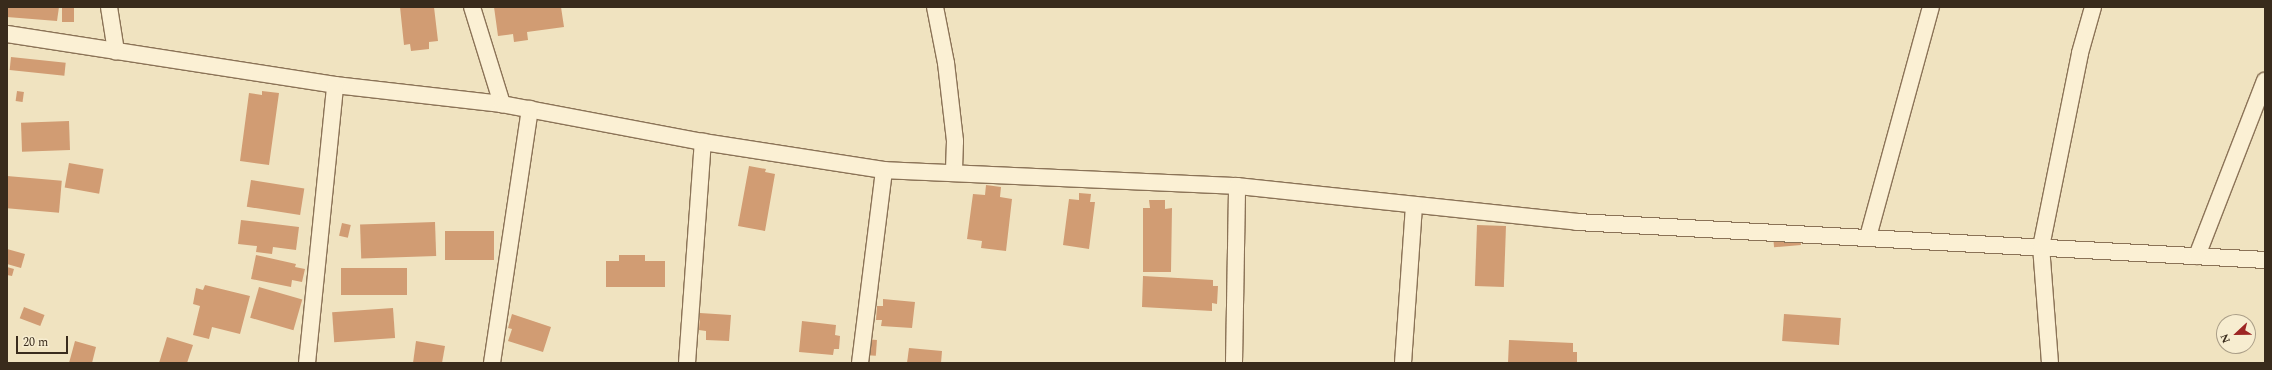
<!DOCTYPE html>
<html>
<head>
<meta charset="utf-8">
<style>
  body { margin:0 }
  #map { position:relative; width:2272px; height:370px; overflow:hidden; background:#f0e3c0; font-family:Spectral,serif }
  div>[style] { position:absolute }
  .building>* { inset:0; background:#d19c73; transform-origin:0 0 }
  .roads { filter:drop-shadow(1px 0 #8b7357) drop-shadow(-1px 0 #8b7357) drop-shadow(0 1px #8b7357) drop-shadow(0 -1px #8b7357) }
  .minor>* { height:16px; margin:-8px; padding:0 8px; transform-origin:8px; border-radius:8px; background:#fbf0d4 }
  span { translate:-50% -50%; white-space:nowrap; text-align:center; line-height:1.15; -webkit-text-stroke:3px #f7edd0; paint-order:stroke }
  .frame { position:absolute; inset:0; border:8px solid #392b1c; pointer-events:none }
  .north { position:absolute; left:2216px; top:314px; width:40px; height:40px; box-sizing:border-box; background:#f7edd0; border:1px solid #ab9f88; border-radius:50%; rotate:248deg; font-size:11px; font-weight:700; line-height:16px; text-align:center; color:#392b1c }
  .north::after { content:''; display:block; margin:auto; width:14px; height:18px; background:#9d2523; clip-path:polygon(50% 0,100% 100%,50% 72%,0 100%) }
  .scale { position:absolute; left:16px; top:336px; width:52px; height:18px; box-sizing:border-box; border:2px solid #392b1c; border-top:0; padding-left:5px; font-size:12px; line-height:14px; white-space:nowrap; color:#392b1c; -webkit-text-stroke:3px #f7edd0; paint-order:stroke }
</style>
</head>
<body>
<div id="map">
  <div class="building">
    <div style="clip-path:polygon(7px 7px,59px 7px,57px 21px,7px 17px)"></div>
    <div style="left:62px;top:7px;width:12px;height:15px"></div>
    <div style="clip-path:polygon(400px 7px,434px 7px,438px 41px,429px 42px,429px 49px,411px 51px,410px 44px,404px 45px)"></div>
    <div style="clip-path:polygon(494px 7px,561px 7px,564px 27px,527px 32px,528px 40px,514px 42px,513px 34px,498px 36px)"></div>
    <div style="left:11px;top:57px;width:55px;height:13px;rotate:6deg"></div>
    <div style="left:17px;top:91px;width:7px;height:10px;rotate:8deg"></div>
    <div style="clip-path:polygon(262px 91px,279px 93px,269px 165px,240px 161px,249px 93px,262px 95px)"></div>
    <div style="left:69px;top:121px;width:29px;height:48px;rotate:88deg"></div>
    <div style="left:69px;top:163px;width:35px;height:25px;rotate:10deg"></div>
    <div style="clip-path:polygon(749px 166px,766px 169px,765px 172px,775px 174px,765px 231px,738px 226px)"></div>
    <div style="left:7px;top:176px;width:55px;height:32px;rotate:5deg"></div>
    <div style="left:251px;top:180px;width:54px;height:27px;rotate:9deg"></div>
    <div style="clip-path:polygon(986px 185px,1001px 187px,1000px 197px,1012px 199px,1006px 251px,981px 248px,982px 241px,967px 239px,973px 194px,985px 195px)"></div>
    <div style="clip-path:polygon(1079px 193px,1091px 194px,1090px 202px,1095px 202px,1089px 249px,1063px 245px,1069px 199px,1079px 200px)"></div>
    <div style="clip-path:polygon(1149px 200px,1165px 200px,1165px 209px,1172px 208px,1171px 272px,1143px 272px,1143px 208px,1150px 208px)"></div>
    <div style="clip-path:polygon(241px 220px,299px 227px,296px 250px,273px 247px,272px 254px,256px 252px,257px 246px,238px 244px)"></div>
    <div style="left:435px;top:222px;width:34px;height:75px;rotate:88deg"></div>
    <div style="left:342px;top:223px;width:9px;height:13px;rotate:13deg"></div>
    <div style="left:1477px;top:225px;width:29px;height:61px;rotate:2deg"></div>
    <div style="left:445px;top:231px;width:49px;height:29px"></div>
    <div style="left:1800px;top:234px;width:11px;height:27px;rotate:85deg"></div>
    <div style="clip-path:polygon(7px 249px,25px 254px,21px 268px,7px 264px)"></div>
    <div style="clip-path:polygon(256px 255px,296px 264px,295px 267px,305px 269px,302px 282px,292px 280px,291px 287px,251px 279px)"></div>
    <div style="clip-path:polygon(619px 255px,645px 255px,645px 261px,665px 261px,665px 287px,606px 287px,606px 261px,619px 261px)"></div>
    <div style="clip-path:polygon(7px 267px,14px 269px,12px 276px,7px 275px)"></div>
    <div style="left:341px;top:268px;width:66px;height:27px"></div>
    <div style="clip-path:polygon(1143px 276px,1213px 280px,1213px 286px,1218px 286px,1217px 304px,1212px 303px,1212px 311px,1142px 307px)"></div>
    <div style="clip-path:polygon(205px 285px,250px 296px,240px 334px,212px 327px,209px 339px,193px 335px,200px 306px,193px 304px,196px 288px,203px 290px)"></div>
    <div style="left:259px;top:287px;width:45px;height:32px;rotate:16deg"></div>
    <div style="clip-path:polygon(883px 299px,915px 302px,912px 328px,881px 326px,882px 320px,876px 320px,877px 306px,883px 306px)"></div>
    <div style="left:24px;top:307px;width:22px;height:12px;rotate:21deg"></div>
    <div style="left:393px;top:308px;width:30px;height:61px;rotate:86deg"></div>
    <div style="clip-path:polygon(700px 313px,731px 315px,729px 341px,706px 340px,706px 331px,699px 330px)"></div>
    <div style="clip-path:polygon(512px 314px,551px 327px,543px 352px,508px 341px,512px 329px,508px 328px)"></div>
    <div style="left:1784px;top:314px;width:57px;height:27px;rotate:4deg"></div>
    <div style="clip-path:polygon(802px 321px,836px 325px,835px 335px,840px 336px,839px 349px,834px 349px,833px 355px,799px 352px)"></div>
    <div style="clip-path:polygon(167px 337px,193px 345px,187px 363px,159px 363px)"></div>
    <div style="left:864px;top:339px;width:13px;height:16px;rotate:4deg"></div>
    <div style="clip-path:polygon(1509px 340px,1573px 343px,1573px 352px,1577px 352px,1577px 363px,1508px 363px)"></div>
    <div style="clip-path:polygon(75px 341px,96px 347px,92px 363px,69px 363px)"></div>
    <div style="clip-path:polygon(416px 341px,445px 346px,442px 363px,413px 363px)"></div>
    <div style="clip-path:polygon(909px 348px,942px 351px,941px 363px,907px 363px)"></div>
  </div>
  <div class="roads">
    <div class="minor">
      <div style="left:109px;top:7px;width:45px;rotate:81deg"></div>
      <div style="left:472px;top:7px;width:102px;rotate:72.8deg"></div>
      <div style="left:935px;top:7px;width:57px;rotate:78.9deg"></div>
      <div style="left:946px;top:63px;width:79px;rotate:83.4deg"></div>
      <div style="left:955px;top:141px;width:31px;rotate:92deg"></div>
      <div style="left:7px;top:34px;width:332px;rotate:8.8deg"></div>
      <div style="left:335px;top:85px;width:168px;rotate:6.5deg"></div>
      <div style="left:502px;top:104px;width:205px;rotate:10.7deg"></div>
      <div style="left:703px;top:142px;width:183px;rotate:8.8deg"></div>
      <div style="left:884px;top:170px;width:353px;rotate:2.6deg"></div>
      <div style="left:1237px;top:186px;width:342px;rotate:6deg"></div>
      <div style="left:1577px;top:222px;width:689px;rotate:3.16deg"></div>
      <div style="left:1868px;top:237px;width:238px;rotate:-74.7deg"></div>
      <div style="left:2197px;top:256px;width:188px;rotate:-68.8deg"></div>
      <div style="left:307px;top:363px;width:279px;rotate:-84.2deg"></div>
      <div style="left:492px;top:363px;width:257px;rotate:-81.5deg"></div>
      <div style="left:687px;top:363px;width:222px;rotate:-85.9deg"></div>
      <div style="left:860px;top:363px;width:194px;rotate:-82.9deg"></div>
      <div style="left:1234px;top:363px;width:177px;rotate:-89deg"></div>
      <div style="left:1403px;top:363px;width:158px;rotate:-86deg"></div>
      <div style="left:2050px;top:363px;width:116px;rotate:-94.4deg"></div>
      <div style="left:2041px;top:247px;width:198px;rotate:-78.6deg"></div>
      <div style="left:2080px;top:53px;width:48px;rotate:-74.2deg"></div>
    </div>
  </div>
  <div class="frame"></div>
  <div class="north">N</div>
  <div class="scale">20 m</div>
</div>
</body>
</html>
